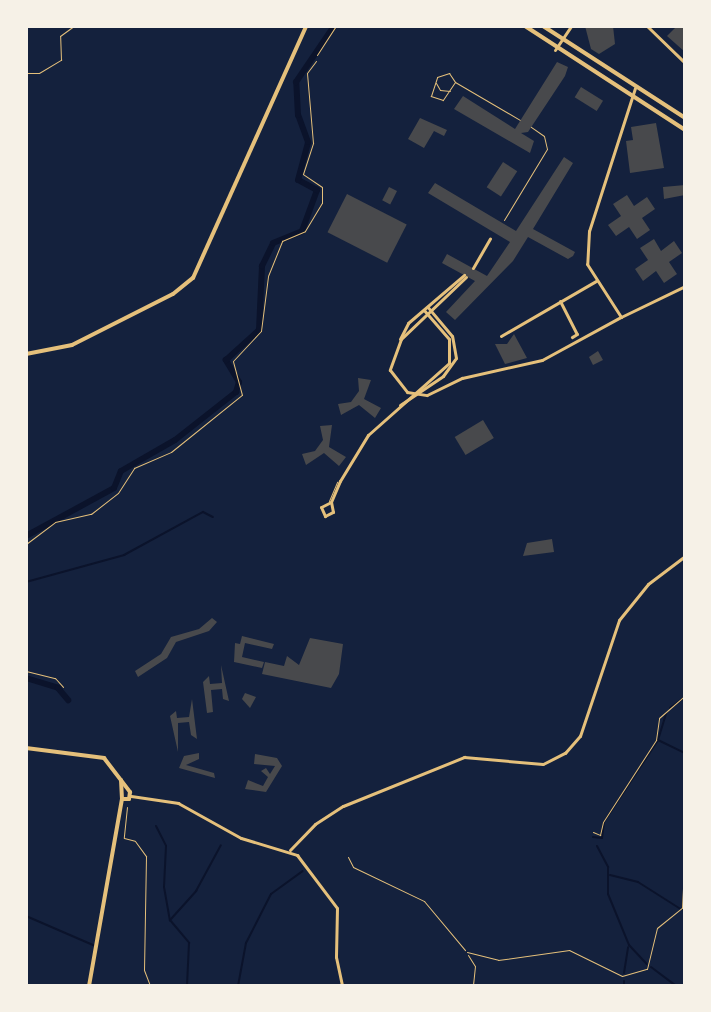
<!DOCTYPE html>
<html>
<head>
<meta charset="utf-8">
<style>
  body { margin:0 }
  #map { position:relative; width:711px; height:1012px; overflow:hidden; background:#14213d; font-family:"Space Grotesk",sans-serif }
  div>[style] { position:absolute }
  .stream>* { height:2px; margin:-1px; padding:0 1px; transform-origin:1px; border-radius:1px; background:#0b132b }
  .canal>* { height:6px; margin:-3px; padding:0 3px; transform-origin:3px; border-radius:3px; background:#0b132b }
  .building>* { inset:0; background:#48494c; transform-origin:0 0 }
  .path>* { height:1px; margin:-0.5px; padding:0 0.5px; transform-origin:0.5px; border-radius:0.5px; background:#e5c07b }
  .service>* { height:1px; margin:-0.5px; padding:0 0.5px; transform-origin:0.5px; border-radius:0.5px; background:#e5c07b }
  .minor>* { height:3px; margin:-1.5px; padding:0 1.5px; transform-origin:1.5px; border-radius:1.5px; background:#e5c07b }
  .tertiary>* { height:3px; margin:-1.5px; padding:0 1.5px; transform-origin:1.5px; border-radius:1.5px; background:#e5c07b }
  .secondary>* { height:4px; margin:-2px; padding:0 2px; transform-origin:2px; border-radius:2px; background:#e5c07b }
  .primary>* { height:4px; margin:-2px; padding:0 2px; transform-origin:2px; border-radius:2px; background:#e5c07b }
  span { translate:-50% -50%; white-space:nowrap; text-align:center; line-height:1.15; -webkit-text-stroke:7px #f6f1e7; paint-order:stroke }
  .frame { position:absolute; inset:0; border:28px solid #f6f1e7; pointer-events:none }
</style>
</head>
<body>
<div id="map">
  <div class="stream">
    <div style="left:26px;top:582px;width:102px;rotate:-15.4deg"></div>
    <div style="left:124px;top:555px;width:90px;rotate:-28.6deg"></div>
    <div style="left:203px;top:512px;width:11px;rotate:27deg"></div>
    <div style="left:670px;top:708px;width:19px;rotate:-36deg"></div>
    <div style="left:658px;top:740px;width:30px;rotate:26deg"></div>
    <div style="left:156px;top:826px;width:22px;rotate:63deg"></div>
    <div style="left:166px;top:846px;width:41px;rotate:92.8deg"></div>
    <div style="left:164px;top:887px;width:34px;rotate:80deg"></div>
    <div style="left:170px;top:920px;width:30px;rotate:50deg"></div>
    <div style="left:189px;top:943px;width:43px;rotate:92.7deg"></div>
    <div style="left:593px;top:837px;width:9px;rotate:6deg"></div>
    <div style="left:602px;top:838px;width:16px;rotate:-83deg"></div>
    <div style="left:604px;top:822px;width:98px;rotate:-56.6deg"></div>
    <div style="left:658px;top:740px;width:28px;rotate:-73deg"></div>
    <div style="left:597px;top:846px;width:24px;rotate:62deg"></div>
    <div style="left:608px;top:867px;width:27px;rotate:90deg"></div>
    <div style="left:608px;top:894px;width:55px;rotate:67.6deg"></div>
    <div style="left:629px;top:945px;width:26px;rotate:47deg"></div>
    <div style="left:610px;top:875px;width:29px;rotate:14deg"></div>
    <div style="left:638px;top:882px;width:49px;rotate:32.4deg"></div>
    <div style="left:683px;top:909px;width:2px;rotate:27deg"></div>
    <div style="left:26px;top:916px;width:73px;rotate:23.4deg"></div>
    <div style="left:171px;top:919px;width:38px;rotate:-48deg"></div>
    <div style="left:196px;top:891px;width:52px;rotate:-61.5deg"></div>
    <div style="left:651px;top:967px;width:31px;rotate:37deg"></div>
    <div style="left:624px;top:973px;width:26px;rotate:-81deg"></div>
    <div style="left:624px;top:981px;width:5px;rotate:90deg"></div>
    <div style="left:238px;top:986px;width:44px;rotate:-79.5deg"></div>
    <div style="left:246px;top:943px;width:55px;rotate:-63deg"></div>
    <div style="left:271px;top:894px;width:39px;rotate:-36deg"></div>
  </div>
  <div class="canal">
    <div style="left:26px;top:536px;width:100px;rotate:-28.6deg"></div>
    <div style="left:114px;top:488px;width:18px;rotate:-68deg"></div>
    <div style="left:121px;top:471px;width:62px;rotate:-29.9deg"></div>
    <div style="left:175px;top:440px;width:78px;rotate:-38.2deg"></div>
    <div style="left:236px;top:392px;width:10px;rotate:-73deg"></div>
    <div style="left:239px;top:382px;width:26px;rotate:-121deg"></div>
    <div style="left:226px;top:360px;width:45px;rotate:-42.3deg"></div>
    <div style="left:259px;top:330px;width:64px;rotate:-87.3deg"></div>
    <div style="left:262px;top:266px;width:25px;rotate:-64deg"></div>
    <div style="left:273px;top:243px;width:31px;rotate:-22deg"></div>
    <div style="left:302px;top:231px;width:44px;rotate:-69.9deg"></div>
    <div style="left:317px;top:190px;width:21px;rotate:-152deg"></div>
    <div style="left:298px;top:180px;width:39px;rotate:-75deg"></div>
    <div style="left:308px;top:142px;width:29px;rotate:-110deg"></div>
    <div style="left:298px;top:115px;width:33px;rotate:-93deg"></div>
    <div style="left:296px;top:82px;width:68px;rotate:-55.8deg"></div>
    <div style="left:26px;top:678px;width:34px;rotate:17deg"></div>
    <div style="left:58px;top:688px;width:16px;rotate:50deg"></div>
  </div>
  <div class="building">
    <div style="clip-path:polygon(585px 26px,613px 26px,615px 44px,599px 54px,591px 49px)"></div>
    <div style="clip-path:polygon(677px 26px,685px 26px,685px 52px,667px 36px)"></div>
    <div style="clip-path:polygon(557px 62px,568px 67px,565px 76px,528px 132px,521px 133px,534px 141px,530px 153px,454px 109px,463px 96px,515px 129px)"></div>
    <div style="left:581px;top:87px;width:26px;height:12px;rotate:32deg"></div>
    <div style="clip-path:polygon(420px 118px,447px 130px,444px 136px,434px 131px,424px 148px,408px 139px)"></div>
    <div style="clip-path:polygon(656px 123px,664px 168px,630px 173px,626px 141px,633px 140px,631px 127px)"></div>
    <div style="clip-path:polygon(564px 157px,573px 163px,533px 229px,575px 252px,573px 256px,568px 259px,528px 237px,513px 261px,455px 320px,446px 312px,475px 281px,442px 263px,447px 254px,487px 276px,510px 242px,428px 193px,435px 183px,516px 231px)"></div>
    <div style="left:503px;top:162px;width:17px;height:30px;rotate:33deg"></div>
    <div style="clip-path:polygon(685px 185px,685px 195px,664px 199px,663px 187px)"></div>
    <div style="left:389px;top:187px;width:9px;height:15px;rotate:27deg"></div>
    <div style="left:347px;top:194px;width:67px;height:43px;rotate:27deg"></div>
    <div style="clip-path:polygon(627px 195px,634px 206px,647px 197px,655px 209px,642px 218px,650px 230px,637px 239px,629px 227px,616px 236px,608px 225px,621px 216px,613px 204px)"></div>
    <div style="clip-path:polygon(654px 239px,661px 251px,674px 241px,682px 253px,669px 262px,677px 274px,664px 283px,656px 271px,643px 281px,635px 269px,648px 260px,640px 248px)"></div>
    <div style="clip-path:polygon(514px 334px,527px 358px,505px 364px,495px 344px,507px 344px)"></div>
    <div style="clip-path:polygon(598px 351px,603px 360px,593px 365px,589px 357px)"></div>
    <div style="clip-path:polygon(358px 378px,371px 380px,364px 399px,381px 408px,375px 418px,359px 405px,341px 415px,338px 404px,351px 402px,359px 391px)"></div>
    <div style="left:483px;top:420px;width:21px;height:33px;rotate:59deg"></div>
    <div style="clip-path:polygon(332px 425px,329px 447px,346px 457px,339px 466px,324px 453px,306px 465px,302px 454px,315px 451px,323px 440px,320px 426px)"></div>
    <div style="clip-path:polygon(552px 539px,554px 552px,523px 556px,527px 543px)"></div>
    <div style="clip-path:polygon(212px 618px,217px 622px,209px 631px,176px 642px,167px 658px,138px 677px,135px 671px,161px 654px,171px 637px,199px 629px)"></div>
    <div style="clip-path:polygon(242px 636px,274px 644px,272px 649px,245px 643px,242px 657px,264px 662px,262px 668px,234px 662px,235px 643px,240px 644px)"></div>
    <div style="clip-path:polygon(310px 638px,343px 644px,339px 674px,331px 688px,262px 674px,265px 662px,284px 666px,287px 656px,299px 665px)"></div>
    <div style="clip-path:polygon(221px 665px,229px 701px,223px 699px,222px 689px,211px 690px,213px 712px,207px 713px,203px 682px,209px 676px,210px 684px,222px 683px)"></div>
    <div style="clip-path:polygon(245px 693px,256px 697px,250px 708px,242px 699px)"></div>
    <div style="clip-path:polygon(192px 699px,197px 739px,191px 735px,189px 722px,178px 723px,178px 752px,170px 716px,176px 711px,177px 718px,189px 717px)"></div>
    <div style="clip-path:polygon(199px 753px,199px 759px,186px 765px,214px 773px,215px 778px,179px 768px,184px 756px)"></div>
    <div style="clip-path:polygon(255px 754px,277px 758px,282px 766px,266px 792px,245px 789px,248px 780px,263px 786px,268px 777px,261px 771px,266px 768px,270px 774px,275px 766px,254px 764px)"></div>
  </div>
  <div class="path">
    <div style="left:317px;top:55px;width:35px;rotate:-57deg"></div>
    <div style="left:26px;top:73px;width:13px"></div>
    <div style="left:39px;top:73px;width:26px;rotate:-31deg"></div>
    <div style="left:61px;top:60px;width:24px;rotate:-92deg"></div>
    <div style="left:60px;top:36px;width:17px;rotate:-36deg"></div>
    <div style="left:26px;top:544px;width:36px;rotate:-37deg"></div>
    <div style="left:55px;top:522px;width:37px;rotate:-13deg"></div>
    <div style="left:91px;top:514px;width:34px;rotate:-38deg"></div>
    <div style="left:118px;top:493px;width:30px;rotate:-57deg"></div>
    <div style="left:134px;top:468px;width:40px;rotate:-23.4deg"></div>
    <div style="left:171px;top:452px;width:91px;rotate:-38.8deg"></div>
    <div style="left:242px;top:395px;width:35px;rotate:-105deg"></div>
    <div style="left:233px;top:361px;width:41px;rotate:-47deg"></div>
    <div style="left:261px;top:331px;width:55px;rotate:-82.7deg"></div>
    <div style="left:268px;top:276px;width:38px;rotate:-68deg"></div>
    <div style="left:282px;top:241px;width:25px;rotate:-23deg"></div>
    <div style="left:305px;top:231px;width:33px;rotate:-59deg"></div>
    <div style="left:322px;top:203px;width:16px;rotate:-90deg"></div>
    <div style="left:322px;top:187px;width:23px;rotate:-146deg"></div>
    <div style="left:303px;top:174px;width:33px;rotate:-72deg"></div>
    <div style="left:313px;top:143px;width:70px;rotate:-94.9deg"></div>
    <div style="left:307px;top:73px;width:15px;rotate:-53deg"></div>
    <div style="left:26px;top:671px;width:30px;rotate:14deg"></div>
    <div style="left:55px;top:678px;width:12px;rotate:48deg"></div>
    <div style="left:127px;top:807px;width:31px;rotate:96deg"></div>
    <div style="left:124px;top:838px;width:11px;rotate:15deg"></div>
    <div style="left:135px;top:841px;width:19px;rotate:54deg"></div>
    <div style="left:146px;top:856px;width:114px;rotate:91deg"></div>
    <div style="left:144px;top:970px;width:17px;rotate:69deg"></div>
    <div style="left:593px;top:832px;width:8px;rotate:23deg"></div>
    <div style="left:600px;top:835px;width:13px;rotate:-77deg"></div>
    <div style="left:603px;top:822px;width:98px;rotate:-57.1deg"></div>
    <div style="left:656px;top:740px;width:22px;rotate:-82deg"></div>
    <div style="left:659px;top:718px;width:35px;rotate:-41deg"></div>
  </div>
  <div class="service">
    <div style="left:455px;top:82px;width:22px;rotate:124deg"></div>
    <div style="left:443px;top:100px;width:13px;rotate:-162deg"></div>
    <div style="left:431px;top:96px;width:20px;rotate:-72deg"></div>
    <div style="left:437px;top:77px;width:13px;rotate:-18deg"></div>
    <div style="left:449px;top:73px;width:11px;rotate:56deg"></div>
    <div style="left:455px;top:82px;width:75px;rotate:30.3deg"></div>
    <div style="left:436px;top:83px;width:8px;rotate:60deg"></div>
    <div style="left:440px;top:90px;width:10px;rotate:6deg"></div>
    <div style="left:504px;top:220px;width:83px;rotate:-58.8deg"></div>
    <div style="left:547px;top:149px;width:13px;rotate:-103deg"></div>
    <div style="left:544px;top:136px;width:16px;rotate:-145deg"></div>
    <div style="left:329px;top:501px;width:21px;rotate:-67deg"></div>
    <div style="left:348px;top:857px;width:11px;rotate:63deg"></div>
    <div style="left:353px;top:867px;width:79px;rotate:25.6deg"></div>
    <div style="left:424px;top:901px;width:64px;rotate:50.1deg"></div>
    <div style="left:467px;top:952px;width:32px;rotate:14deg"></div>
    <div style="left:498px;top:960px;width:72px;rotate:-8deg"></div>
    <div style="left:569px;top:950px;width:59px;rotate:26.1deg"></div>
    <div style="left:622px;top:976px;width:26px;rotate:-16deg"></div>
    <div style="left:647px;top:969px;width:42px;rotate:-76.3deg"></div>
    <div style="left:657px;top:928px;width:32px;rotate:-39deg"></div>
    <div style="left:682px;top:908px;width:59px;rotate:-87.1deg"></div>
    <div style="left:468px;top:955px;width:13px;rotate:58deg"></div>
    <div style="left:475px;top:966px;width:20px;rotate:96deg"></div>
  </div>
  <div class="minor">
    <div style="left:647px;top:26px;width:53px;rotate:44.2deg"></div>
    <div style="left:473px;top:268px;width:34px;rotate:-60deg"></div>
    <div style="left:466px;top:277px;width:90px;rotate:136.4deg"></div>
    <div style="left:401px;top:339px;width:33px;rotate:110deg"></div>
    <div style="left:390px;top:370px;width:28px;rotate:52deg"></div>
    <div style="left:407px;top:392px;width:20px;rotate:9deg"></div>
    <div style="left:427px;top:395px;width:39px;rotate:-26deg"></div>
    <div style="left:462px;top:378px;width:82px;rotate:-12.7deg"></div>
    <div style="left:542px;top:360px;width:90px;rotate:-28.6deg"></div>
    <div style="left:560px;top:301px;width:37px;rotate:63deg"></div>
    <div style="left:577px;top:334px;width:6px;rotate:149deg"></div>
    <div style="left:501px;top:336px;width:110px;rotate:-30.1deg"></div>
    <div style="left:400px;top:339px;width:18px;rotate:-63deg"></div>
    <div style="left:408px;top:323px;width:74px;rotate:-40.6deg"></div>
    <div style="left:400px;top:405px;width:52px;rotate:-34deg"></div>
    <div style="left:443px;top:376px;width:22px;rotate:-54deg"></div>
    <div style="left:456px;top:358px;width:22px;rotate:-100deg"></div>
    <div style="left:452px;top:336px;width:38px;rotate:-130deg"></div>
    <div style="left:331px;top:502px;width:11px;rotate:153deg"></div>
    <div style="left:321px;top:507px;width:10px;rotate:66deg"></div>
    <div style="left:325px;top:516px;width:9px;rotate:-27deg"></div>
    <div style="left:333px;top:512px;width:10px;rotate:-101deg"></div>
    <div style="left:331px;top:502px;width:23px;rotate:-67deg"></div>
    <div style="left:340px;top:481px;width:54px;rotate:-58.7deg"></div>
    <div style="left:368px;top:435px;width:108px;rotate:-41.6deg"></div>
    <div style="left:449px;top:363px;width:24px;rotate:-90deg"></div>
    <div style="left:449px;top:339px;width:38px;rotate:-131deg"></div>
  </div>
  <div class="tertiary">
    <div style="left:555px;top:50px;width:29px;rotate:-56deg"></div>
    <div style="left:635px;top:88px;width:150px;rotate:107.8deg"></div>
    <div style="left:589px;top:231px;width:33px;rotate:93deg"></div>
    <div style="left:587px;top:264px;width:63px;rotate:57.3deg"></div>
    <div style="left:621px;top:317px;width:71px;rotate:-25.8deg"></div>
    <div style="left:131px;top:796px;width:48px;rotate:8.5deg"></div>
    <div style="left:178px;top:803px;width:72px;rotate:29.1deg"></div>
    <div style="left:241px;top:838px;width:59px;rotate:16.9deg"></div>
    <div style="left:297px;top:855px;width:66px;rotate:53deg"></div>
    <div style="left:337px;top:908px;width:49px;rotate:91.2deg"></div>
    <div style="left:336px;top:957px;width:30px;rotate:78deg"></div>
    <div style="left:290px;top:850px;width:36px;rotate:-46deg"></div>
    <div style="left:315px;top:824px;width:33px;rotate:-33deg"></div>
    <div style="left:343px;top:806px;width:131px;rotate:-22deg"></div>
    <div style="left:464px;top:757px;width:79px;rotate:5.1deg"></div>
    <div style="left:543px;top:764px;width:25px;rotate:-27deg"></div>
    <div style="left:565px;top:753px;width:23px;rotate:-49deg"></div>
    <div style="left:580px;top:736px;width:122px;rotate:-71.4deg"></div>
    <div style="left:619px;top:620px;width:46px;rotate:-51.1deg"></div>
    <div style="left:648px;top:584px;width:46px;rotate:-37.1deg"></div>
  </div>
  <div class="secondary">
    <div style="left:26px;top:354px;width:47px;rotate:-11.1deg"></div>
    <div style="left:72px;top:345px;width:113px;rotate:-26.8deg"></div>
    <div style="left:173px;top:294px;width:26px;rotate:-39deg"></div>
    <div style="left:193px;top:278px;width:276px;rotate:-65.8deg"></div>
    <div style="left:26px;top:748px;width:79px;rotate:7.3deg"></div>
    <div style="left:104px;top:758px;width:43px;rotate:52.6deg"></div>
    <div style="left:130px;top:792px;width:7px;rotate:98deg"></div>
    <div style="left:129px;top:799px;width:7px;rotate:180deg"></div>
    <div style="left:89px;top:986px;width:190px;rotate:-80deg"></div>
    <div style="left:122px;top:799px;width:19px;rotate:-93deg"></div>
  </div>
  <div class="primary">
    <div style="left:525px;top:26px;width:191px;rotate:33deg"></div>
    <div style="left:543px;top:26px;width:169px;rotate:32.9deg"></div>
  </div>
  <div class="frame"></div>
</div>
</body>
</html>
